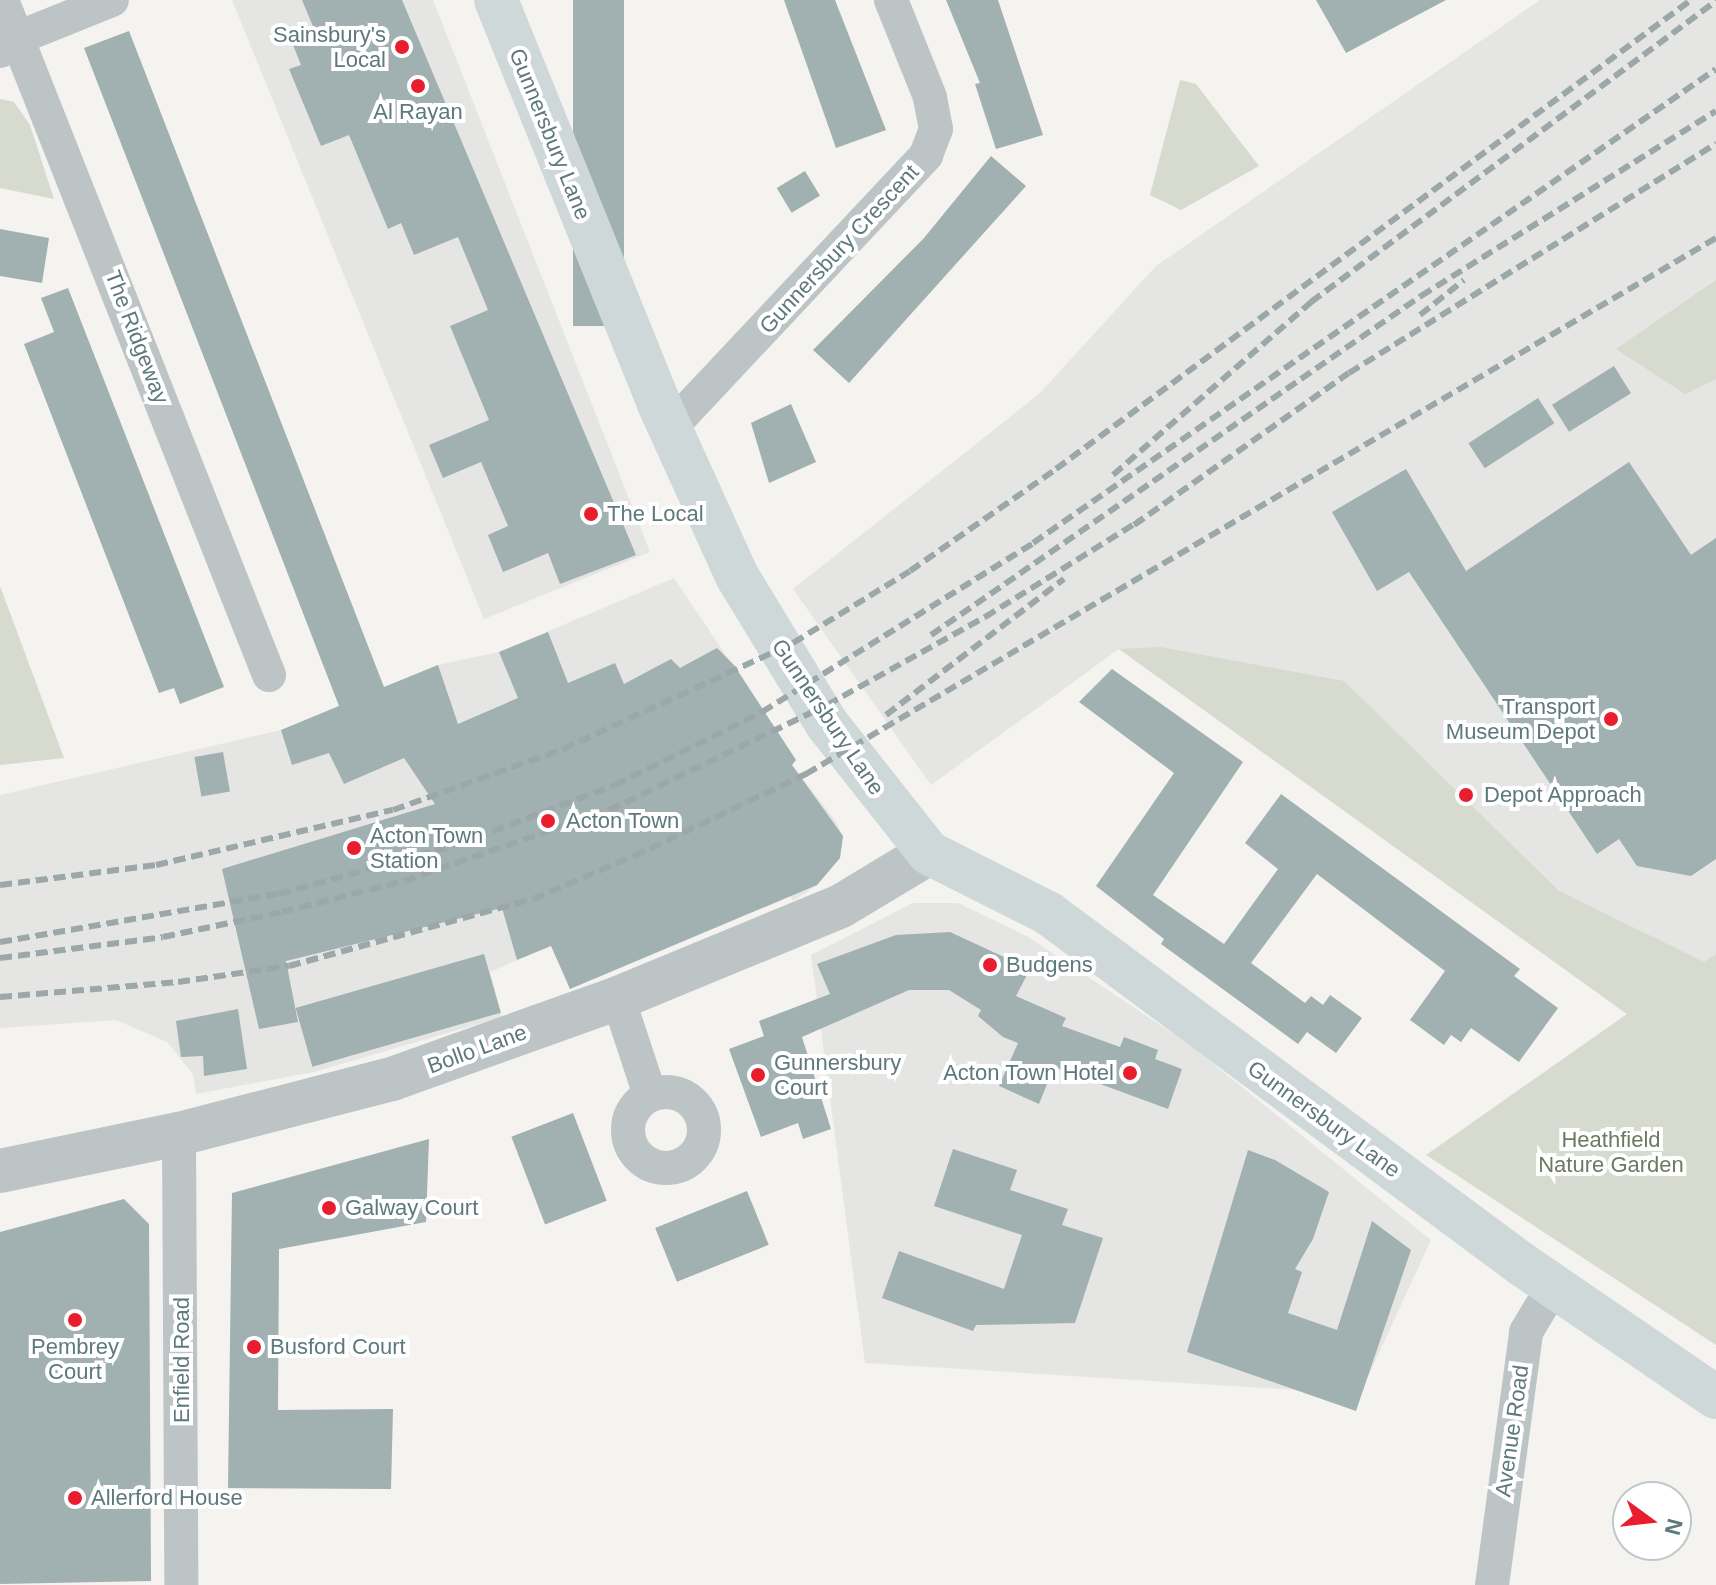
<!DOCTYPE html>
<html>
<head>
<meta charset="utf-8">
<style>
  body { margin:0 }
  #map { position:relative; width:1716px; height:1585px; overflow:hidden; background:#f5f3f0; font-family:Helvetica,sans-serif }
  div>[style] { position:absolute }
  .built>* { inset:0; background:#e5e5e4 }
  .green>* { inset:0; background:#d6dacf }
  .building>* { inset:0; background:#a1b0b0; transform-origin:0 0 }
  .minor>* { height:34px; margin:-17px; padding:0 17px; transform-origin:17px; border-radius:17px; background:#bcc4c5 }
  .minor>.ring { margin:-17px; padding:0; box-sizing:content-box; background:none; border:34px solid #bcc4c5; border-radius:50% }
  .tertiary>* { height:44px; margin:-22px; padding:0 22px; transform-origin:22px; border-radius:22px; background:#bcc4c5 }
  .primary>* { height:44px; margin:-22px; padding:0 22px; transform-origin:22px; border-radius:22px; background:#cfd8d8 }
  .rail>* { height:6px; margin-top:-3px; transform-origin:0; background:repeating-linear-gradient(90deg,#9ba7a9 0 12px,transparent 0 18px) }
  .dots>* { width:22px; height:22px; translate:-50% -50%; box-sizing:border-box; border:4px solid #fff; border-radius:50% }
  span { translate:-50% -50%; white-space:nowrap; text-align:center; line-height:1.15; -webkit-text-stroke:8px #fff; paint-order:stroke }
  .poi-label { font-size:22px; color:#5e797c }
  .right { translate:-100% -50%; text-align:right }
  .left { translate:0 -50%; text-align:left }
  .street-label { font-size:22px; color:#5e797c }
  .park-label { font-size:22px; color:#6e7961 }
  .north { position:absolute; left:1612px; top:1481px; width:80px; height:80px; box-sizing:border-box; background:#fff; border:2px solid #bfc9cb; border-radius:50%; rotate:105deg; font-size:22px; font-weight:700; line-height:32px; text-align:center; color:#5e797c }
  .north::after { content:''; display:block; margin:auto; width:28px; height:36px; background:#e81d2e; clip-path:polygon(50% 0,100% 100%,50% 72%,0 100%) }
</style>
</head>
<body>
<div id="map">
  <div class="built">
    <div style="clip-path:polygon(232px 0,433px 0,650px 552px,484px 619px)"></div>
    <div style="clip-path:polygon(1540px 0,1716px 0,1716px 961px,1631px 1017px,1119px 649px,931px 785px,793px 589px,1039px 394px,1156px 266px)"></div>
    <div style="clip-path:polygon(674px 578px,796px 760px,792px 765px,835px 820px,843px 837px,840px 858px,817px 885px,793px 901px,760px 836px,611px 919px,490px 972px,502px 1017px,314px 1072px,196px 1094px,193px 1074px,167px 1042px,116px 1020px,0 1028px,0 795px,281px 730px,438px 665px,499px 652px)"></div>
    <div style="clip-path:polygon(913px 903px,958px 903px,1027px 936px,1190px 1045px,1431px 1240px,1360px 1394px,865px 1363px,811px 955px)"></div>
  </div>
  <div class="green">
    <div style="clip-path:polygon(1180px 80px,1196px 84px,1259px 166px,1181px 210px,1150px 195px)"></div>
    <div style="clip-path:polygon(0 99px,14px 102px,30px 125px,54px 199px,0 188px)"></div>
    <div style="clip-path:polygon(1716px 280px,1716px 379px,1685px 394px,1616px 349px)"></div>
    <div style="clip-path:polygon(0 586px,64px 758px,0 765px)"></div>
    <div style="clip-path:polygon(1160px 647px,1344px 681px,1559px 891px,1704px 962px,1716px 954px,1716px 1345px,1426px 1155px,1627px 1014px,1119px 649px)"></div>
  </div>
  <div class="building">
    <div style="clip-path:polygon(302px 0,402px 0,636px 555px,560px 584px,548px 553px,503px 572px,488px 535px,508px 526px,481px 462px,443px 478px,429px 445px,489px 420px,450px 326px,488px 310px,458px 237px,414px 255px,401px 223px,388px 229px,349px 135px,321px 146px,289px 69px,301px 65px,293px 45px,317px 36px)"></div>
    <div style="left:573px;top:0;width:51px;height:326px"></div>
    <div style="clip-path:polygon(784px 0,835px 0,886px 130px,836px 148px)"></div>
    <div style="clip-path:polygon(946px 0,998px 0,1043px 135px,996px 149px,975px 84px,980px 83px)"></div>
    <div style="clip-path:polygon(1316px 0,1446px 0,1346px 53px)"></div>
    <div style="clip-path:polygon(129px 31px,384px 687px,438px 665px,458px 724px,518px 698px,499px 652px,548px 632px,568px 683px,615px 663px,624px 684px,671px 659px,680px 668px,717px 648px,734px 665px,796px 760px,792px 765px,843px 836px,840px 858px,817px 885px,570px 989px,551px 946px,517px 960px,502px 908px,286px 961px,298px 1022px,259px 1029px,222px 869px,435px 804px,404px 758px,344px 784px,329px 753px,292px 765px,281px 730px,339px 706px,84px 48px)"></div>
    <div style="clip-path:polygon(991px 156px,1026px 186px,849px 383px,813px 350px,924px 238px)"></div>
    <div style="left:805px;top:171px;width:29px;height:33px;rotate:59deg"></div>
    <div style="clip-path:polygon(0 229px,49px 238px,42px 283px,0 276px)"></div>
    <div style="clip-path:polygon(68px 288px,224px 687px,180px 704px,174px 688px,159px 693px,24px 344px,54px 332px,41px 298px)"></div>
    <div style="left:1614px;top:366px;width:32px;height:73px;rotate:58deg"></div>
    <div style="left:1538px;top:398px;width:30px;height:83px;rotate:57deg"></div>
    <div style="clip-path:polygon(791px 404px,816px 462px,769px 483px,751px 423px)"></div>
    <div style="clip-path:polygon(1629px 462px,1691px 555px,1716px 538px,1716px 859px,1691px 876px,1637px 866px,1619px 839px,1597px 854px,1409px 572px,1377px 591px,1332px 512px,1406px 469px,1466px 571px)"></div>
    <div style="clip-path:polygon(1112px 669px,1243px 762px,1153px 895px,1224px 944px,1278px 869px,1245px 843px,1281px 794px,1520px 969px,1514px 976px,1558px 1008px,1519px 1062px,1471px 1028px,1461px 1042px,1451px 1035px,1444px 1045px,1410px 1020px,1445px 971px,1317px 874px,1251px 963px,1305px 1003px,1311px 996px,1323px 1005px,1330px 995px,1362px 1018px,1336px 1053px,1307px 1032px,1298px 1044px,1161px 944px,1164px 939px,1096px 886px,1174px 773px,1079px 702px)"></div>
    <div style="left:223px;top:752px;width:40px;height:29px;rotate:80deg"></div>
    <div style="clip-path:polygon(950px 932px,1030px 969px,1016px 996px,1066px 1018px,1062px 1026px,1120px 1047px,1124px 1037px,1158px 1050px,1155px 1059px,1182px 1069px,1168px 1109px,1054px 1067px,1039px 1104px,999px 1086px,1018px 1043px,1003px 1037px,978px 1016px,981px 1010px,949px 990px,909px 990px,802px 1037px,831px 1129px,803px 1139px,798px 1123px,761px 1137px,729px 1049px,764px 1036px,759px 1021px,830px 994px,817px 964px,896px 935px)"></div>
    <div style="left:484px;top:954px;width:61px;height:196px;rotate:74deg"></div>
    <div style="clip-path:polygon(238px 1009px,247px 1069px,204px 1076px,203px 1056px,181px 1057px,176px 1021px)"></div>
    <div style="left:573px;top:1113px;width:94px;height:66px;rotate:69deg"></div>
    <div style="clip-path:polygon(429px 1139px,426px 1222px,279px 1249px,278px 1410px,393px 1409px,391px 1489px,228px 1488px,232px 1193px)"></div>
    <div style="clip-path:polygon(953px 1149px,1017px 1170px,1010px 1190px,1068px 1209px,1062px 1225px,1103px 1238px,1075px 1323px,976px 1325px,973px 1331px,882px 1298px,899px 1251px,1004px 1289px,1022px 1235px,934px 1206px)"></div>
    <div style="clip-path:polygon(1248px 1150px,1275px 1160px,1329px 1192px,1313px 1239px,1295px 1269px,1302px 1272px,1288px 1313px,1337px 1330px,1372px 1221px,1411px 1250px,1356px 1411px,1187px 1352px)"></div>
    <div style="left:747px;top:1191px;width:58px;height:99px;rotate:68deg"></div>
    <div style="clip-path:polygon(124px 1199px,149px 1224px,151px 1581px,0 1584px,0 1232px)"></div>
  </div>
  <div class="minor">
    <div style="left:2px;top:0;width:726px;rotate:68.42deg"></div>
    <div style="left:0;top:51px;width:24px;rotate:-35deg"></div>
    <div style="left:20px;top:37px;width:99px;rotate:-21.9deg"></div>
    <div style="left:671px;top:427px;width:373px;rotate:-46.8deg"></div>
    <div style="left:926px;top:155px;width:28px;rotate:-69deg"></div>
    <div style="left:936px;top:129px;width:33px;rotate:-101deg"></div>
    <div style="left:930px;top:97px;width:105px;rotate:-111.9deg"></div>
    <div style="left:618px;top:998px;width:102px;rotate:71.7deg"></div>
    <div class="ring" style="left:628px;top:1092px;width:42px;height:42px"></div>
    <div style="left:179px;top:1134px;width:451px;rotate:89.7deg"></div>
    <div style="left:1492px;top:1585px;width:255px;rotate:-82.3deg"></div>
    <div style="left:1526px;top:1332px;width:55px;rotate:-59.2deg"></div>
  </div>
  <div class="tertiary">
    <div style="left:0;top:1171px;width:183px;rotate:-11.7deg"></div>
    <div style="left:179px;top:1134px;width:220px;rotate:-14.5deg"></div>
    <div style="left:392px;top:1079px;width:240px;rotate:-19.7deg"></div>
    <div style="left:618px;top:998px;width:241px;rotate:-22.4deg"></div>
    <div style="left:841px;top:906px;width:103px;rotate:-31.1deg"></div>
  </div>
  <div class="primary">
    <div style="left:496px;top:0;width:436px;rotate:68deg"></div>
    <div style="left:659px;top:404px;width:189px;rotate:65.6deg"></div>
    <div style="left:737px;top:576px;width:173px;rotate:58.7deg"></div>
    <div style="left:827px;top:724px;width:164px;rotate:51.7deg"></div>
    <div style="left:929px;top:853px;width:133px;rotate:26.8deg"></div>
    <div style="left:1048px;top:913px;width:588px;rotate:36.56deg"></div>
    <div style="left:1520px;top:1263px;width:237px;rotate:34.4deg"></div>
  </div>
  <div class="rail">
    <div style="left:1420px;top:315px;width:56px;rotate:-38.5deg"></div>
    <div style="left:1113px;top:475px;width:263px;rotate:-41.1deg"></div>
    <div style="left:1311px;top:302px;width:505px;rotate:-36.62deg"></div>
    <div style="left:1134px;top:525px;width:263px;rotate:-35.3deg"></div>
    <div style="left:1349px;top:373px;width:433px;rotate:-32deg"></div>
    <div style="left:931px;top:635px;width:596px;rotate:-34.68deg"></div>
    <div style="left:1421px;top:296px;width:348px;rotate:-32.1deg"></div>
    <div style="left:886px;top:715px;width:224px;rotate:-37.4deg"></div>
    <div style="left:0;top:885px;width:157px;rotate:-7.3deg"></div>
    <div style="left:156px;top:865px;width:243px;rotate:-13.1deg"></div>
    <div style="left:393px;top:810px;width:181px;rotate:-19.7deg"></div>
    <div style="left:563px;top:749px;width:253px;rotate:-24.7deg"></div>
    <div style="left:793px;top:643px;width:137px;rotate:-31.6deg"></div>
    <div style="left:910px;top:571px;width:178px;rotate:-34.9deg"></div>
    <div style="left:1056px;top:469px;width:789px;rotate:-36.45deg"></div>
    <div style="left:0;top:942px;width:283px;rotate:-9.8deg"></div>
    <div style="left:279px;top:894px;width:187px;rotate:-15.5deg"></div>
    <div style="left:459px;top:844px;width:167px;rotate:-20.7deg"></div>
    <div style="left:615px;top:785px;width:164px;rotate:-26.4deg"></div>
    <div style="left:762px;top:712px;width:319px;rotate:-31.9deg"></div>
    <div style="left:1033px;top:543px;width:831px;rotate:-34.76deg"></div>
    <div style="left:0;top:958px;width:164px;rotate:-7.3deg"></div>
    <div style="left:163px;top:937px;width:122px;rotate:-11.9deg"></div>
    <div style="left:282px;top:912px;width:126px;rotate:-14.3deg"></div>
    <div style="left:404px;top:881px;width:217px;rotate:-19.1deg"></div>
    <div style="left:609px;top:810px;width:242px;rotate:-25.7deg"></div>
    <div style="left:827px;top:705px;width:181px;rotate:-29.1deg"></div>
    <div style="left:985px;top:617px;width:184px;rotate:-31.9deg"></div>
    <div style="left:0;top:997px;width:179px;rotate:-4.8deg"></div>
    <div style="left:178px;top:982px;width:112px;rotate:-8.2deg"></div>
    <div style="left:289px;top:966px;width:253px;rotate:-15.4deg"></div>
    <div style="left:533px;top:899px;width:110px;rotate:-23.1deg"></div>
    <div style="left:634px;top:856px;width:191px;rotate:-25.5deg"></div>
    <div style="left:806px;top:774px;width:1056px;rotate:-30.5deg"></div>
  </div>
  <div class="dots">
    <div style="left:402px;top:47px;background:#e81d2e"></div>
    <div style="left:418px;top:86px;background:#e81d2e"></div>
    <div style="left:591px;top:514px;background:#e81d2e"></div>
    <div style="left:1611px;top:719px;background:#e81d2e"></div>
    <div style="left:1466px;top:795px;background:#e81d2e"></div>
    <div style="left:548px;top:821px;background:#e81d2e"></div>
    <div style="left:354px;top:848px;background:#e81d2e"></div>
    <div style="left:990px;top:965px;background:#e81d2e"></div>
    <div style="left:1130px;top:1073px;background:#e81d2e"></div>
    <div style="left:758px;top:1075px;background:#e81d2e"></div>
    <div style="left:329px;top:1208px;background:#e81d2e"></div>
    <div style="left:75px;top:1320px;background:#e81d2e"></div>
    <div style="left:254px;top:1347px;background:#e81d2e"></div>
    <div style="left:75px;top:1498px;background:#e81d2e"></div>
  </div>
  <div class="poi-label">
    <span class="right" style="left:386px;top:47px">Sainsbury's<br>Local</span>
    <span style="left:418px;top:112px">Al Rayan</span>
    <span class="left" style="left:607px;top:514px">The Local</span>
    <span class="right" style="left:1595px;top:719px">Transport<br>Museum Depot</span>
    <span class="left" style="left:1484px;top:795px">Depot Approach</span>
    <span class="left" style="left:566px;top:821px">Acton Town</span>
    <span class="left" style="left:370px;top:848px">Acton Town<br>Station</span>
    <span class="left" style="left:1006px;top:965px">Budgens</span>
    <span class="left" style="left:774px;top:1075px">Gunnersbury<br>Court</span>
    <span class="right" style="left:1114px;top:1073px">Acton Town Hotel</span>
    <span class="left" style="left:345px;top:1208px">Galway Court</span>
    <span style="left:75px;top:1359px">Pembrey<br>Court</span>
    <span class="left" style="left:270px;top:1347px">Busford Court</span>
    <span class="left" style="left:91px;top:1498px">Allerford House</span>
  </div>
  <div class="street-label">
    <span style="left:550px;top:134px;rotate:68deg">Gunnersbury Lane</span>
    <span style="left:839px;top:249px;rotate:-47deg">Gunnersbury Crescent</span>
    <span style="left:137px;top:337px;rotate:69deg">The Ridgeway</span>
    <span style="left:828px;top:717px;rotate:56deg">Gunnersbury Lane</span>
    <span style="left:477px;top:1049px;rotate:-20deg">Bollo Lane</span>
    <span style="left:1324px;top:1119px;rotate:36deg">Gunnersbury Lane</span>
    <span style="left:182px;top:1360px;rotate:-90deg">Enfield Road</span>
    <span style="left:1512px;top:1431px;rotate:-82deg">Avenue Road</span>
  </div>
  <div class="park-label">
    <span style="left:1611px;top:1152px">Heathfield<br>Nature Garden</span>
  </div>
  <div class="north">N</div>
</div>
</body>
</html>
